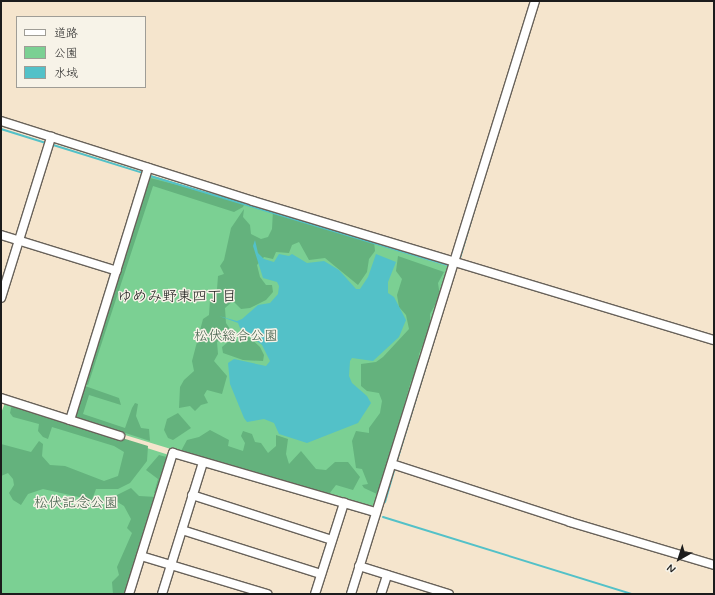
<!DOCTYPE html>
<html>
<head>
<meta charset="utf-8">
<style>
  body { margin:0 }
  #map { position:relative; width:715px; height:595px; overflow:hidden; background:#f5e5cd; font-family:Mynerve,"Klee One",sans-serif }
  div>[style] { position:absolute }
  .green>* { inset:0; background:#7bd093; transform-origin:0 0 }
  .forest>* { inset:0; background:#64b27d }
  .water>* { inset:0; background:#53c1c8 }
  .stream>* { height:2px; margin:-1px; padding:0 1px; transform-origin:1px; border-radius:1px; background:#53c1c8 }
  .roads { filter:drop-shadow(1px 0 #68625a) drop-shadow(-1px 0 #68625a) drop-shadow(0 1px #68625a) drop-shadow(0 -1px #68625a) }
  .minor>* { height:8px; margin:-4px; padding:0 4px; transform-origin:4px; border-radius:4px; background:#fff }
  span { translate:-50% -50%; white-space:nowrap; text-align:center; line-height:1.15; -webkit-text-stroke:3px #f7f3e8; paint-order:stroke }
  .park-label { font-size:14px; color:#3d5b46 }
  .neighbourhood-label { font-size:15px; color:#1c1c1c }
  .frame { position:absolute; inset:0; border:2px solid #1c1c1c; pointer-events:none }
  .legend { position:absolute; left:16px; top:16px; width:130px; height:72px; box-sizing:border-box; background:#f7f3e8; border:1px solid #9f9d96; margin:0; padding:5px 7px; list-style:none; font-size:12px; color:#1c1c1c }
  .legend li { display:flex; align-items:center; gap:8px; height:20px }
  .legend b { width:20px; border:1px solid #9f9d96 }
  .north { position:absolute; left:659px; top:539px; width:40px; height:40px; -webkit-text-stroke:3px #f7f3e8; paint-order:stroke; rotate:219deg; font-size:11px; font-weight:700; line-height:16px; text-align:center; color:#1c1c1c }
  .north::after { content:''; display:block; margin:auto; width:14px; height:18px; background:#1c1c1c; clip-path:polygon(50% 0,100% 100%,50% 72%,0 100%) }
</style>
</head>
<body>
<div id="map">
  <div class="green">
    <div style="left:150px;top:175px;width:316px;height:256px;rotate:17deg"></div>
    <div style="clip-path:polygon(5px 403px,169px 455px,125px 594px,1px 594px,1px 413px)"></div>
  </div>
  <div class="forest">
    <div style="clip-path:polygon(150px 178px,245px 202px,243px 207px,234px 212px,153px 186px,88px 385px,86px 384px)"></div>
    <div style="clip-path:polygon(244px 209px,243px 217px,250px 225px,251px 234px,261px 239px,268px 237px,272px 229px,273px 210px,374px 241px,375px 251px,369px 259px,367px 272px,358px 285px,325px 258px,309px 260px,299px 242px,292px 245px,289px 253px,276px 252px,273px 259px,264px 257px,257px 265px,260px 277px,266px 285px,272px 285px,273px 292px,266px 300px,250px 308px,241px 309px,233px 301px,225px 308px,226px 323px,234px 335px,225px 336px,217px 342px,218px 354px,214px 361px,227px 376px,222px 394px,207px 390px,204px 395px,208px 403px,201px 405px,195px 411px,190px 406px,179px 408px,180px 387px,184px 380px,194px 371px,192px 361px,203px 319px,209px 315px,210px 300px,217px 289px,218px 276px,224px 274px,220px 266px,224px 260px,231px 228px)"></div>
    <div style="clip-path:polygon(398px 256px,444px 272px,438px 283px,440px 296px,430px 314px,430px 328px,419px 354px,417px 372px,411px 381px,384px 478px,377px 494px,364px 488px,362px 485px,368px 484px,362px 469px,356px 468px,352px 441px,356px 431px,369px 433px,369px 428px,380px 413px,382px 401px,379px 393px,367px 391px,361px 386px,361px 364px,376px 362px,383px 357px,409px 329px,406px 315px,399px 307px,397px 295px,402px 279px,396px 271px)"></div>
    <div style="clip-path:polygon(243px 336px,249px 337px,260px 347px,264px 355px,263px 361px,243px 360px,223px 353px,222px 347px,228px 342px,241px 341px)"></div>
    <div style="clip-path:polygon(85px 386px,119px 398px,121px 405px,89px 395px,83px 414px,125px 428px,132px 408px,135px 403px,138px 404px,136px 416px,141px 428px,149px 429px,150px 441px,76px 417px)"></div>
    <div style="clip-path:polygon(12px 404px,148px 446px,147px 461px,130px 483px,118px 489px,96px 489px,92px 500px,43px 489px,28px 494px,21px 505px,13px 500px,9px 493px,14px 485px,13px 479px,8px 473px,1px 476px,1px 444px,31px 452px,39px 441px,43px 444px,42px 456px,50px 465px,65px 466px,104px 481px,118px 476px,124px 452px,114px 446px,52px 427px,48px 439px,43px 437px,38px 431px,39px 424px,13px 417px,10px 413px)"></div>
    <div style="clip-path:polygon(178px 413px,191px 428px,173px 440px,168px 438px,164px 430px,167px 419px)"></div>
    <div style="clip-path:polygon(210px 430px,229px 440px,228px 446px,243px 451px,245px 443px,241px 436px,243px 431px,252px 434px,255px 442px,261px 443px,268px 453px,276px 446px,276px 435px,288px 439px,286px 454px,289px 464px,301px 451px,316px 469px,326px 470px,335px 462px,348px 462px,360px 477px,353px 490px,336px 485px,329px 494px,181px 451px,187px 440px,199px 437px)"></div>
    <div style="clip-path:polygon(159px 455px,170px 458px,158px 494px,154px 493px,158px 479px,146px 470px)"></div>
    <div style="clip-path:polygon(131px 488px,139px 496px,157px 497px,127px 594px,113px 594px,112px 582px,119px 575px,117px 567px,132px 533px,127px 528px,131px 519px,124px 506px,111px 498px)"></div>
  </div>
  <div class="water">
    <div style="clip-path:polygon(255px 240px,258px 253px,264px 259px,274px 262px,279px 254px,289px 256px,292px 254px,307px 263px,324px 261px,339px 270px,356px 289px,360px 289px,368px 277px,376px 254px,396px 262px,388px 282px,388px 293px,394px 297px,406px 320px,399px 337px,373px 361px,352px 358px,350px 361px,349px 376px,352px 383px,367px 396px,371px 403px,358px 423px,307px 443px,279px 434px,274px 423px,264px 419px,247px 422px,244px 418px,230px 384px,228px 363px,234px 359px,266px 366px,270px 361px,262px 345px,240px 328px,238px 323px,219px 316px,237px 321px,242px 319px,258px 305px,270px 303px,278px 294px,279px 286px,277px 282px,263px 278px,253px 246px)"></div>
  </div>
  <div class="stream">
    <div style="left:1px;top:129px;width:47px;rotate:17.3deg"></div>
    <div style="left:50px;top:144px;width:97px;rotate:17.3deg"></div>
    <div style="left:491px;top:156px;width:62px;rotate:-73deg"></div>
    <div style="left:147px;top:175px;width:316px;rotate:16.7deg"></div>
    <div style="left:460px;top:258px;width:101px;rotate:-73.4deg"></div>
    <div style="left:396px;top:464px;width:208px;rotate:-73deg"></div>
    <div style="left:385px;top:502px;width:35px;rotate:-74deg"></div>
    <div style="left:383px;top:517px;width:261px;rotate:17.2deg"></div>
  </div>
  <div class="roads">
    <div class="minor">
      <div style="left:1px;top:121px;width:264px;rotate:17.6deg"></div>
      <div style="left:253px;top:201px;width:481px;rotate:16.8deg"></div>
      <div style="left:1px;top:235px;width:121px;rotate:17.2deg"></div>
      <div style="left:1px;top:298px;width:169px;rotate:-72.7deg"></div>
      <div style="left:1px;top:398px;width:125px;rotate:17.7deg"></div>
      <div style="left:70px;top:420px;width:264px;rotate:-72.8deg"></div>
      <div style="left:392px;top:464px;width:187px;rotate:18deg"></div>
      <div style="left:570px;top:522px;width:150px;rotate:16.6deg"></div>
      <div style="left:192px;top:495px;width:147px;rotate:17.8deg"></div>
      <div style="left:182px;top:530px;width:146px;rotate:17.6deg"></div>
      <div style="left:141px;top:556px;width:132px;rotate:16.8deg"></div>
      <div style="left:359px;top:566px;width:94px;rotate:17.3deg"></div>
      <div style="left:129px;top:594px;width:148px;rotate:-72.7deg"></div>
      <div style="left:173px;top:453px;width:210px;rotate:16.3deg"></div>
      <div style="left:162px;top:594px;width:138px;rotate:-72.7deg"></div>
      <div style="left:315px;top:594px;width:96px;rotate:-72.3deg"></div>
      <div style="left:351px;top:594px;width:621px;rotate:-72.76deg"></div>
      <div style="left:381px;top:594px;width:20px;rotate:-72deg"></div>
    </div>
  </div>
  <div class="park-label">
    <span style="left:236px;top:336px">松伏総合公園</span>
    <span style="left:76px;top:503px">松伏記念公園</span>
  </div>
  <div class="neighbourhood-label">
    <span style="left:177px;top:298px">ゆめみ野東四丁目</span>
  </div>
  <div class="frame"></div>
  <ul class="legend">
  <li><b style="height:5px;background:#fff"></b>道路</li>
  <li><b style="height:11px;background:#7bd093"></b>公園</li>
  <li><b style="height:11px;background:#53c1c8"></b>水域</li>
  </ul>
  <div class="north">N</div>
</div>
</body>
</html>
